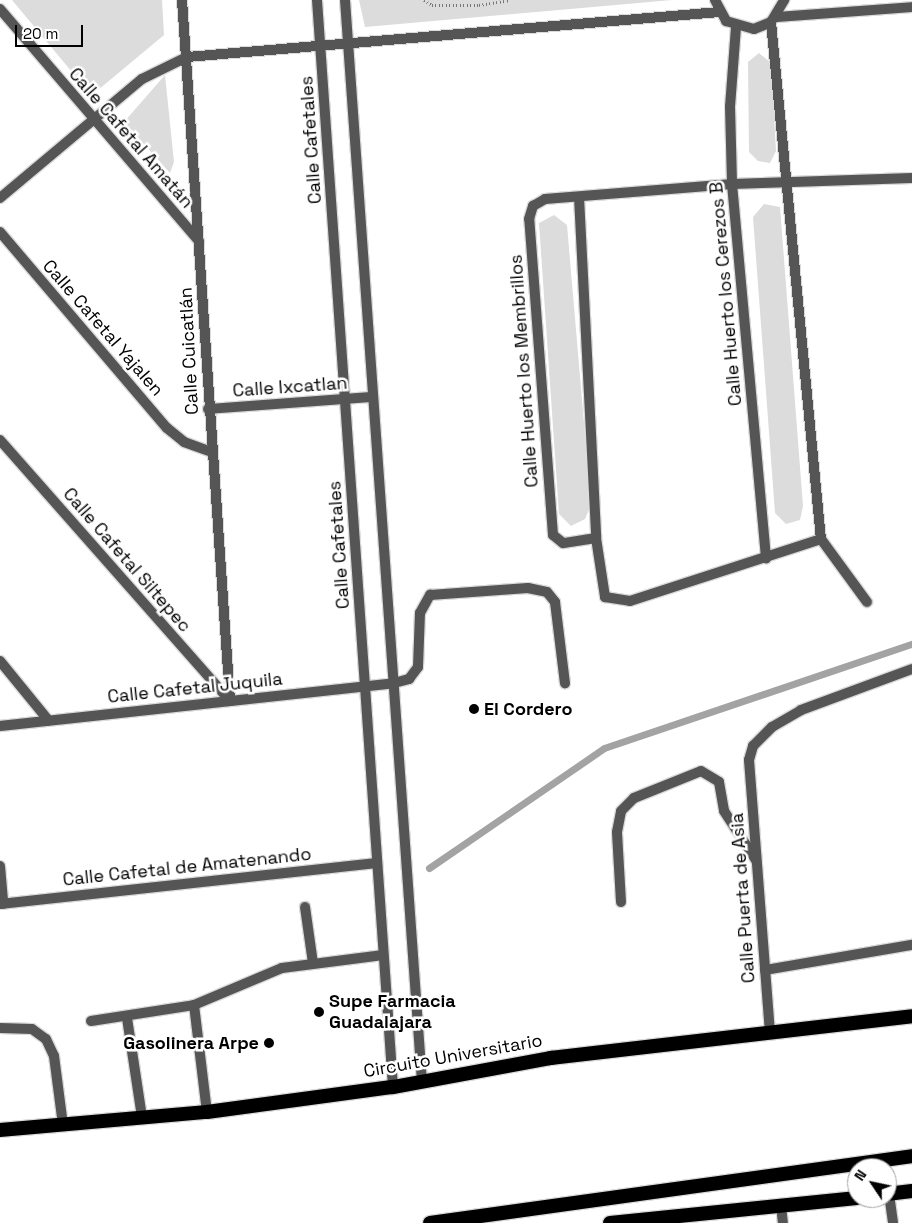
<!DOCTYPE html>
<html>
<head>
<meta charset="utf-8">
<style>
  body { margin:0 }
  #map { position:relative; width:912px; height:1223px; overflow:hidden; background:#fff; font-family:"Space Grotesk",sans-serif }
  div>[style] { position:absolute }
  .green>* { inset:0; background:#dcdcdc }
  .stream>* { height:7px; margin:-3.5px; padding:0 3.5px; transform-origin:3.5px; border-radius:3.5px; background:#a3a3a3 }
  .path>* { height:3px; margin-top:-1.5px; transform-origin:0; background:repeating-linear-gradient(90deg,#777 0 1px,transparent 0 3.5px) }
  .roads { filter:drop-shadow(1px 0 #dbdbdb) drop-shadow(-1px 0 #dbdbdb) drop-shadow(0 1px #dbdbdb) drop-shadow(0 -1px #dbdbdb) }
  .service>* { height:10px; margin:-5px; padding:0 5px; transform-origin:5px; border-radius:5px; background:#555 }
  .minor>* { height:10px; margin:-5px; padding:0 5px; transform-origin:5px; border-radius:5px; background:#555 }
  .trunk>* { height:14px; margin:-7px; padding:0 7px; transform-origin:7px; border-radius:7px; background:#000 }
  .dots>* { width:14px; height:14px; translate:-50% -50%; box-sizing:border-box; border:2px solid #fff; border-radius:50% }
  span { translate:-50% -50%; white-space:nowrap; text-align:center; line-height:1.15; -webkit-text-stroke:5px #fff; paint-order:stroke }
  .street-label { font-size:18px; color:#000 }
  .poi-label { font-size:18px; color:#000; font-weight:700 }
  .left { translate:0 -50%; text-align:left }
  .right { translate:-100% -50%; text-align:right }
  .north { position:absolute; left:847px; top:1158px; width:50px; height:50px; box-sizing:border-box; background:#fff; border:1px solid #999; border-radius:50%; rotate:304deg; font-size:14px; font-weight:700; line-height:20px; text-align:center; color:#000 }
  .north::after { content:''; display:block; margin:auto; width:18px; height:22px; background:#000; clip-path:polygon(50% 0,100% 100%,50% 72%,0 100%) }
  .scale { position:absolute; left:15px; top:25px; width:68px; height:22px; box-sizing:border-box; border:2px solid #000; border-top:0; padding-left:6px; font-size:15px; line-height:18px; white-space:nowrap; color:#000; -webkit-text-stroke:4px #fff; paint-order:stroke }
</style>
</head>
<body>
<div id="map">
  <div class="green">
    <div style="clip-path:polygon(12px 0,162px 0,164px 35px,98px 90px,87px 90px)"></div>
    <div style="clip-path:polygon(359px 0,672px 0,365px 27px)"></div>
    <div style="clip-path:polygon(759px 53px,771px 63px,776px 151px,770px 163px,758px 161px,749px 152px,748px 62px)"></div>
    <div style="clip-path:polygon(165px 75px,174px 162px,170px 173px,124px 122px)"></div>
    <div style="clip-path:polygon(764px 204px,780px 207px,803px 506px,800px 520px,786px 524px,775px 513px,753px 217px)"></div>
    <div style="clip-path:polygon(554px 215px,567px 225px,591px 505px,585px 519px,571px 526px,559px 514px,539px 223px)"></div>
  </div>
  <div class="stream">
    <div style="left:429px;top:868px;width:212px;rotate:-34.4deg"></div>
    <div style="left:604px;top:748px;width:325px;rotate:-18.7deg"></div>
  </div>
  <div class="path">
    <div style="left:424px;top:0;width:9px;rotate:32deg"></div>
    <div style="left:432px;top:5px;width:47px"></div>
    <div style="left:479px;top:5px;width:30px;rotate:-9deg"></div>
  </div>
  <div class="roads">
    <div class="service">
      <div style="left:394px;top:683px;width:16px;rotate:-15deg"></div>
      <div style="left:409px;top:679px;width:15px;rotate:-53deg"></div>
      <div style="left:418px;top:667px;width:54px;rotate:-87.9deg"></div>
      <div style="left:420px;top:613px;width:21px;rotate:-61deg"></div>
      <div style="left:430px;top:595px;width:98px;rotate:-4.1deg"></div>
      <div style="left:528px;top:588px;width:19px;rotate:12deg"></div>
      <div style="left:547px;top:592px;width:13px;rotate:51deg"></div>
      <div style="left:555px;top:602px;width:82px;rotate:83deg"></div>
      <div style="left:621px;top:902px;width:70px;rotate:-93.3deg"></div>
      <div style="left:617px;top:832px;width:21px;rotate:-79deg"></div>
      <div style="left:621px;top:811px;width:18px;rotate:-45deg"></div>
      <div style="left:634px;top:798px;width:72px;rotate:-21.9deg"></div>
      <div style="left:701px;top:771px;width:21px;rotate:31deg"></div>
      <div style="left:719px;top:782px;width:29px;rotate:80deg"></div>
      <div style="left:724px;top:811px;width:59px;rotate:56.9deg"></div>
      <div style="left:305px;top:907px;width:57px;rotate:81.9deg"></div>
      <div style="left:765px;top:970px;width:149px;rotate:-9.7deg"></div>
      <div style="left:194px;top:1005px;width:108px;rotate:83.1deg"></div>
      <div style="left:127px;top:1018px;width:100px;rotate:81.4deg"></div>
      <div style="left:91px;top:1021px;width:104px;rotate:-8.8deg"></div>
      <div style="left:194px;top:1005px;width:95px;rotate:-22.8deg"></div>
      <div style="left:282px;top:968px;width:102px;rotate:-7.3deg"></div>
      <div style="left:0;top:1028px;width:32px;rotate:2deg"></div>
      <div style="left:32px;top:1029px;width:17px;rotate:36deg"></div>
      <div style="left:46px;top:1039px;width:19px;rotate:65deg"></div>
      <div style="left:54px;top:1056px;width:70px;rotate:82.6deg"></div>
      <div style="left:889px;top:1194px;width:29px;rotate:82deg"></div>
      <div style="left:781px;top:1205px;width:18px;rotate:84deg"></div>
    </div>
    <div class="minor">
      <div style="left:182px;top:0;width:703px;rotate:86.08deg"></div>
      <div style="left:317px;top:0;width:1090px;rotate:86deg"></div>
      <div style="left:345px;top:0;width:1085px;rotate:85.93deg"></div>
      <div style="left:715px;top:0;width:24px;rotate:62deg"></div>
      <div style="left:726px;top:21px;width:29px;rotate:16deg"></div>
      <div style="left:754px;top:29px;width:18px;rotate:-22deg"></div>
      <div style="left:771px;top:22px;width:26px;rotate:-59deg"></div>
      <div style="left:0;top:9px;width:306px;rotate:49.4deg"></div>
      <div style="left:777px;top:17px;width:135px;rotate:-4.2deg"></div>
      <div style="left:771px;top:22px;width:519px;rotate:84.48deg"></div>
      <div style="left:821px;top:539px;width:78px;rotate:53.9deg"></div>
      <div style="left:736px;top:27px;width:79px;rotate:94.3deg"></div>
      <div style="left:730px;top:106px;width:78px;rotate:88.5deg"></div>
      <div style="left:732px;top:184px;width:376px;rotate:84.8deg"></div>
      <div style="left:579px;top:197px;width:341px;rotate:87.1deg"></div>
      <div style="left:596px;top:538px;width:60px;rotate:81.3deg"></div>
      <div style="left:605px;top:597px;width:25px;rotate:9deg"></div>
      <div style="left:630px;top:601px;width:201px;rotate:-18deg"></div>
      <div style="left:0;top:198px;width:185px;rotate:-40deg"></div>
      <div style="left:142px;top:79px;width:50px;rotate:-26.1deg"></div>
      <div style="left:187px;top:57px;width:534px;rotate:-4.83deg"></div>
      <div style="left:0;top:232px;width:257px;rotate:49.6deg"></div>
      <div style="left:167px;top:428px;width:22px;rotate:39deg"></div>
      <div style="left:184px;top:442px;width:29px;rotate:20deg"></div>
      <div style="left:208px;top:409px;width:165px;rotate:-4.2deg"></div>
      <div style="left:0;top:440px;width:348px;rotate:48.6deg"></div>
      <div style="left:596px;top:538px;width:33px;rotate:171deg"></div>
      <div style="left:563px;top:543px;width:13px;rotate:-141deg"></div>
      <div style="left:553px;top:535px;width:317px;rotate:-94.3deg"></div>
      <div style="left:529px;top:219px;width:14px;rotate:-73deg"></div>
      <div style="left:533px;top:206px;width:14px;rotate:-30deg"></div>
      <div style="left:545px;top:199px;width:188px;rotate:-4.6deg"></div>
      <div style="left:732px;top:184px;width:180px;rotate:-1.9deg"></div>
      <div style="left:0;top:661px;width:77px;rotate:50.8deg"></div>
      <div style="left:0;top:726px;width:396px;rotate:-6.2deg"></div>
      <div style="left:0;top:866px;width:38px;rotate:85deg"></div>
      <div style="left:0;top:904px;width:379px;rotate:-6.2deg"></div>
      <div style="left:770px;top:1033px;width:274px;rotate:-94.4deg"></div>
      <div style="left:749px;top:760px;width:15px;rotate:-74deg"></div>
      <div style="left:753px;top:746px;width:27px;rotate:-45deg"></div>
      <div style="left:772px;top:727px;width:34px;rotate:-30deg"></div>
      <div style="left:801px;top:710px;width:118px;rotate:-20.3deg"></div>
    </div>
    <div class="trunk">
      <div style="left:0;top:1130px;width:208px;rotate:-5deg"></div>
      <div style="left:207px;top:1112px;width:188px;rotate:-7.7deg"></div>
      <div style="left:393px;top:1087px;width:161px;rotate:-10.4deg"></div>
      <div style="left:551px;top:1058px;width:363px;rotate:-6.6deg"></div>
      <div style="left:887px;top:1194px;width:25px;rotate:-7deg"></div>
      <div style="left:430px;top:1223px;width:487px;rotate:-7.9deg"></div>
      <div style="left:610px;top:1223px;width:248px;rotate:-5.8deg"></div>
    </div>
  </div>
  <div class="dots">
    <div style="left:474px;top:709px;background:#000"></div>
    <div style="left:319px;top:1012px;background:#000"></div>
    <div style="left:269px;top:1043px;background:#000"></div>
  </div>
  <div class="street-label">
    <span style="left:131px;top:138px;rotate:49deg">Calle Cafetal Amatán</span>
    <span style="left:311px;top:140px;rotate:-94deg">Calle Cafetales</span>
    <span style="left:726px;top:294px;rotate:-95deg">Calle Huerto los Cerezos B</span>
    <span style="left:103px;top:328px;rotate:49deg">Calle Cafetal Yajalen</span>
    <span style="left:189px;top:351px;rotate:-93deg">Calle Cuicatlán</span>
    <span style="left:524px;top:371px;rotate:-94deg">Calle Huerto los Membrillos</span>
    <span style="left:290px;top:387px;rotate:-4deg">Calle Ixcatlan</span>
    <span style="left:339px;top:545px;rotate:-94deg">Calle Cafetales</span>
    <span style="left:127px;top:560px;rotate:49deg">Calle Cafetal Siltepec</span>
    <span style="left:195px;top:688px;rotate:-6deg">Calle Cafetal Juquila</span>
    <span style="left:187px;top:867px;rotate:-6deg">Calle Cafetal de Amatenando</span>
    <span style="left:743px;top:898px;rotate:-94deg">Calle Puerta de Asia</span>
    <span style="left:453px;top:1056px;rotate:-10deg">Circuito Universitario</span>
  </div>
  <div class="poi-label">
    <span class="left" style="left:484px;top:709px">El Cordero</span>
    <span class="left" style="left:329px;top:1012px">Supe Farmacia<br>Guadalajara</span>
    <span class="right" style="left:259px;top:1043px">Gasolinera Arpe</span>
  </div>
  <div class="north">N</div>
  <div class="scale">20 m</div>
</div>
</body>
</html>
